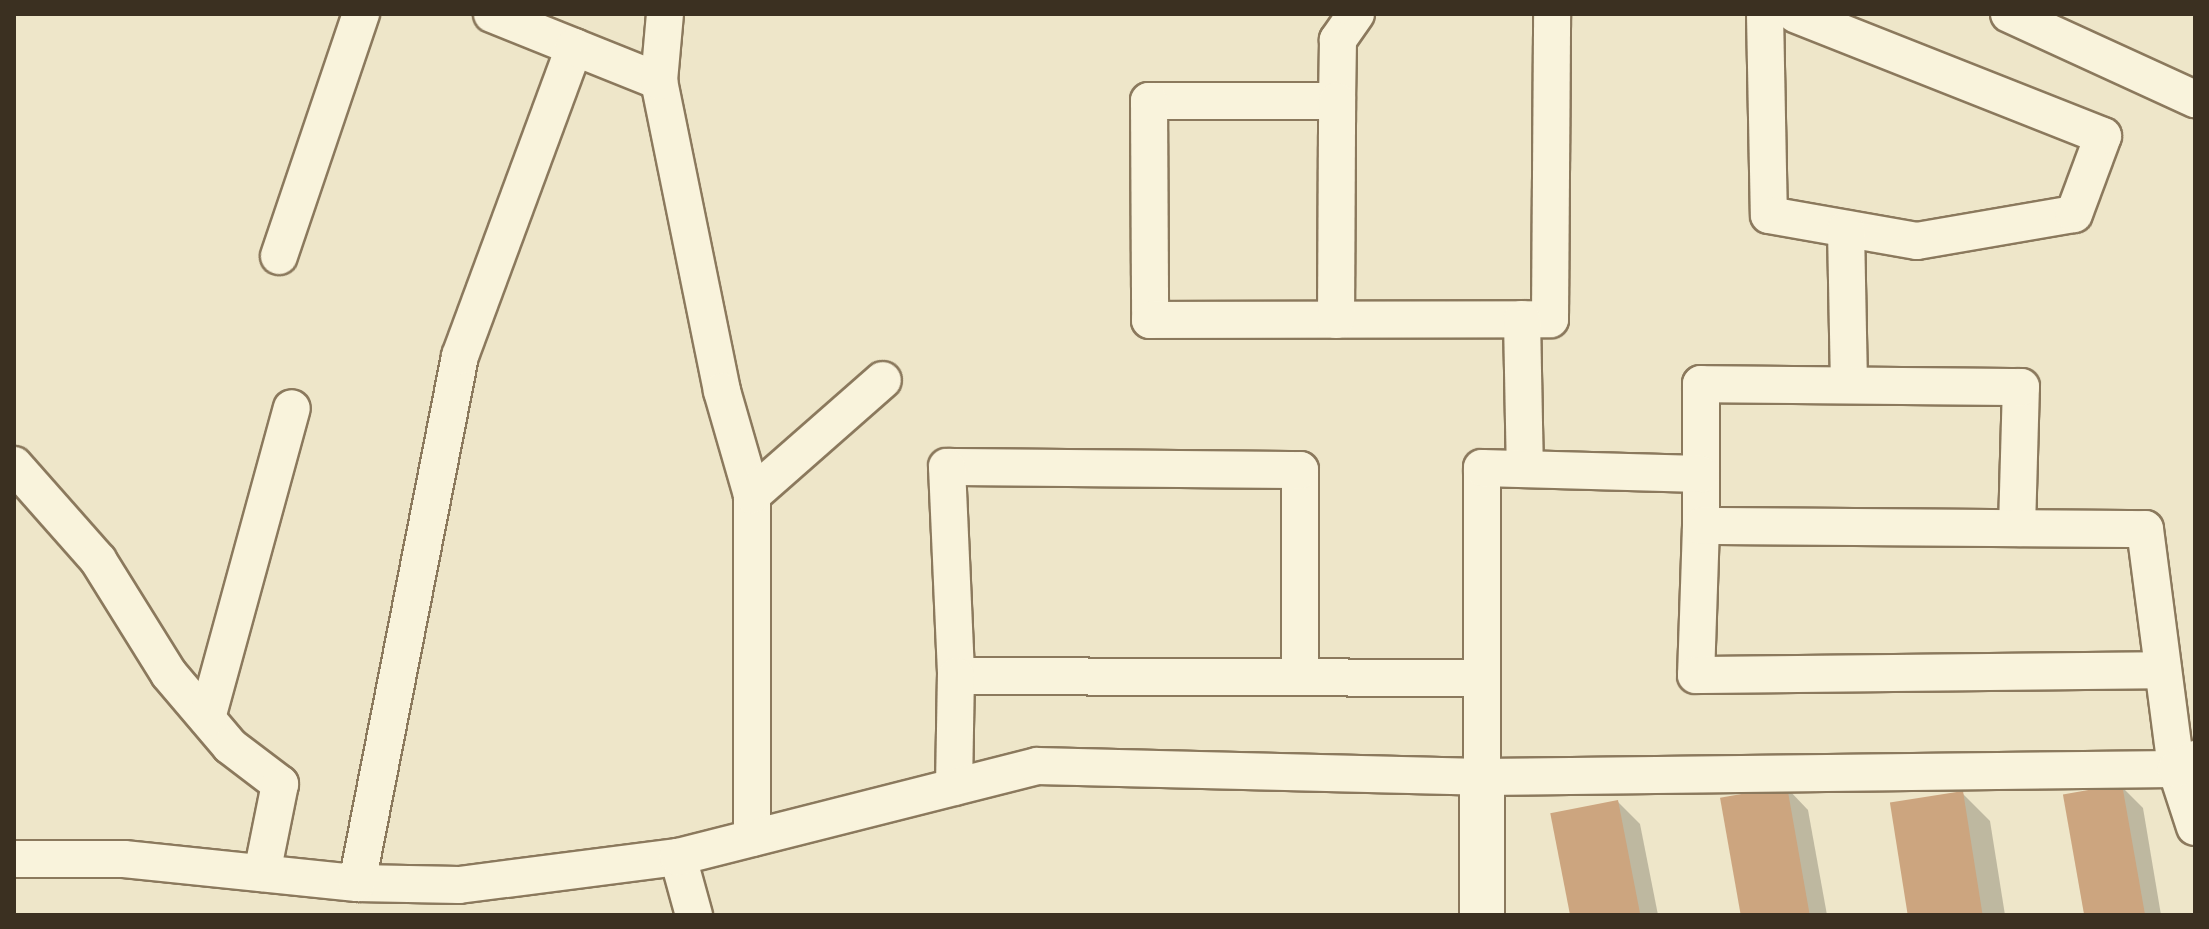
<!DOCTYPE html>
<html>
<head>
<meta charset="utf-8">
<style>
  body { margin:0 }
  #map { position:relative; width:2209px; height:929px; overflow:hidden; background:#eee6c9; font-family:Bitter,serif }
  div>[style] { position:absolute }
  .shadow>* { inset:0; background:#0003 }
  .building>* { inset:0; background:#cca57f; transform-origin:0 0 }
  .roads { filter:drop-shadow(2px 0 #8b795d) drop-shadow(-2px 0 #8b795d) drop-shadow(0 2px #8b795d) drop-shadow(0 -2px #8b795d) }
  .street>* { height:36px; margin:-18px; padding:0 18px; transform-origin:18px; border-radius:18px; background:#f9f3dc }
  .secondary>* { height:44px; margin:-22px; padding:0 22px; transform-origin:22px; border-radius:22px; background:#f9f3dc }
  span { translate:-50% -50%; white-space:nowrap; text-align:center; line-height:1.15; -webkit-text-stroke:8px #f6f0d8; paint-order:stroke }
  .frame { position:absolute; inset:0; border:16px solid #3b3021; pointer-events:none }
</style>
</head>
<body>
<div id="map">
  <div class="shadow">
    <div style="clip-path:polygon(2121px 786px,2143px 808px,2161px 915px,2086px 915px)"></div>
    <div style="clip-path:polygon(1787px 788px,1808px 810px,1827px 915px,1743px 915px)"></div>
    <div style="clip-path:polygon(1962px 793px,1990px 821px,2005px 915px,1910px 915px)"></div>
    <div style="clip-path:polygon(1618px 802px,1640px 824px,1658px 915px,1572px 915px)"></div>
  </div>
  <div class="building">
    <div style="left:2122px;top:784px;width:133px;height:60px;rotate:80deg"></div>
    <div style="left:1787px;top:786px;width:131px;height:68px;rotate:80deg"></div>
    <div style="left:1963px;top:791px;width:126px;height:74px;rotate:81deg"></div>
    <div style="left:1618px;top:800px;width:117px;height:69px;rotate:79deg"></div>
  </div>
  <div class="roads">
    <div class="street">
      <div style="left:492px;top:14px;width:88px;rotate:21.9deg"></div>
      <div style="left:1356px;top:14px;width:32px;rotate:125deg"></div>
      <div style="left:1338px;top:40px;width:61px;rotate:90.9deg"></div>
      <div style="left:1337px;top:101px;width:188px;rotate:180deg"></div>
      <div style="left:1149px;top:101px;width:219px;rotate:89.7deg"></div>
      <div style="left:1150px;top:320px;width:400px;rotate:-0.1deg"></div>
      <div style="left:1550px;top:319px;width:305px;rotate:-89.6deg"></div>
      <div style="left:1765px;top:14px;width:201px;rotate:88.9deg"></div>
      <div style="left:1769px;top:215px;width:150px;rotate:10deg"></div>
      <div style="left:1917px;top:241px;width:159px;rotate:-9.8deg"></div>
      <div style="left:2074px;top:214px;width:83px;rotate:-69.6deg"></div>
      <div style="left:2103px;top:136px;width:331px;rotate:-158.4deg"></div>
      <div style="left:2009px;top:14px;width:205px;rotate:24.6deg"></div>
      <div style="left:659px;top:81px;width:316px;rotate:78.5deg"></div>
      <div style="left:722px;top:391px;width:108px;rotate:73.9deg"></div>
      <div style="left:752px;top:495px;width:343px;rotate:90deg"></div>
      <div style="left:1846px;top:229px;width:154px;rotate:88.9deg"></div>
      <div style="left:279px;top:256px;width:256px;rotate:-71.3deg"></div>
      <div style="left:1522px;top:319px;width:150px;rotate:88.9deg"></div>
      <div style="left:1336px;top:320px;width:219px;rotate:-89.7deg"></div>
      <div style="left:14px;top:465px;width:127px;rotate:48.5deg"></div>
      <div style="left:98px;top:560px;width:134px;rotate:58.1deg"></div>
      <div style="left:169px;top:674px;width:94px;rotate:49.7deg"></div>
      <div style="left:230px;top:746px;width:63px;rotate:37.2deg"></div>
      <div style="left:280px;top:784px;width:91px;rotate:101.4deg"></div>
      <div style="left:752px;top:495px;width:174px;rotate:-41.3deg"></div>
      <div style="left:1701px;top:526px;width:149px;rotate:91.9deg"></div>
      <div style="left:1696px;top:675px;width:467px;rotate:-0.6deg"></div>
      <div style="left:2017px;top:528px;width:141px;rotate:-88.4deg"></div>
      <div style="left:2021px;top:387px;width:320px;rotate:-179.5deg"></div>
      <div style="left:1701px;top:384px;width:142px;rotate:90deg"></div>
      <div style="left:1701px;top:526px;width:444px;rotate:0.4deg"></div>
      <div style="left:2145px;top:529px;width:242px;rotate:82.6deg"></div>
      <div style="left:2176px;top:769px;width:61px;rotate:71.9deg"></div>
      <div style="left:1300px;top:677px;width:207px;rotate:-90deg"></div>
      <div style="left:1300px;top:470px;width:353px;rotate:-179.5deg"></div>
      <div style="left:947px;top:467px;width:209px;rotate:87.5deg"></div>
      <div style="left:956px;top:676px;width:526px;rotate:0.22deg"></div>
      <div style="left:207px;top:718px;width:321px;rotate:-74.7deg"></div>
      <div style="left:1482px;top:777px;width:309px;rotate:-90deg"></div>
      <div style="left:1482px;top:468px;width:219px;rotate:1.6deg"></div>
      <div style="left:954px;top:787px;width:111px;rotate:-89deg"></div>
      <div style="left:678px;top:857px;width:60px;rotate:74.6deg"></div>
      <div style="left:14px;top:859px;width:110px"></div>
      <div style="left:124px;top:859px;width:234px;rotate:5.9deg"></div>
      <div style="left:357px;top:883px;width:102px;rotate:1.1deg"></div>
      <div style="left:459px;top:885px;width:221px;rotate:-7.3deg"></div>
      <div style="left:678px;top:857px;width:370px;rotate:-14.2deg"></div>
      <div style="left:1037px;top:766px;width:445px;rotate:1.4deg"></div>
      <div style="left:1482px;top:777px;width:694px;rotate:-0.66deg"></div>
      <div style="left:2176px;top:769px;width:21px;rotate:-28deg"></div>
      <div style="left:357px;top:883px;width:537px;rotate:-78.94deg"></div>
      <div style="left:460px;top:356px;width:329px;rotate:-69.7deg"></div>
      <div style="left:574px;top:47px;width:92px;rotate:21.8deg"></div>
      <div style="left:659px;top:81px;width:67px;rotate:-84.9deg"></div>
    </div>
    <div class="secondary">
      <div style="left:1482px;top:915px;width:138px;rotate:-90deg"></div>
    </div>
  </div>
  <div class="frame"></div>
</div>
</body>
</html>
